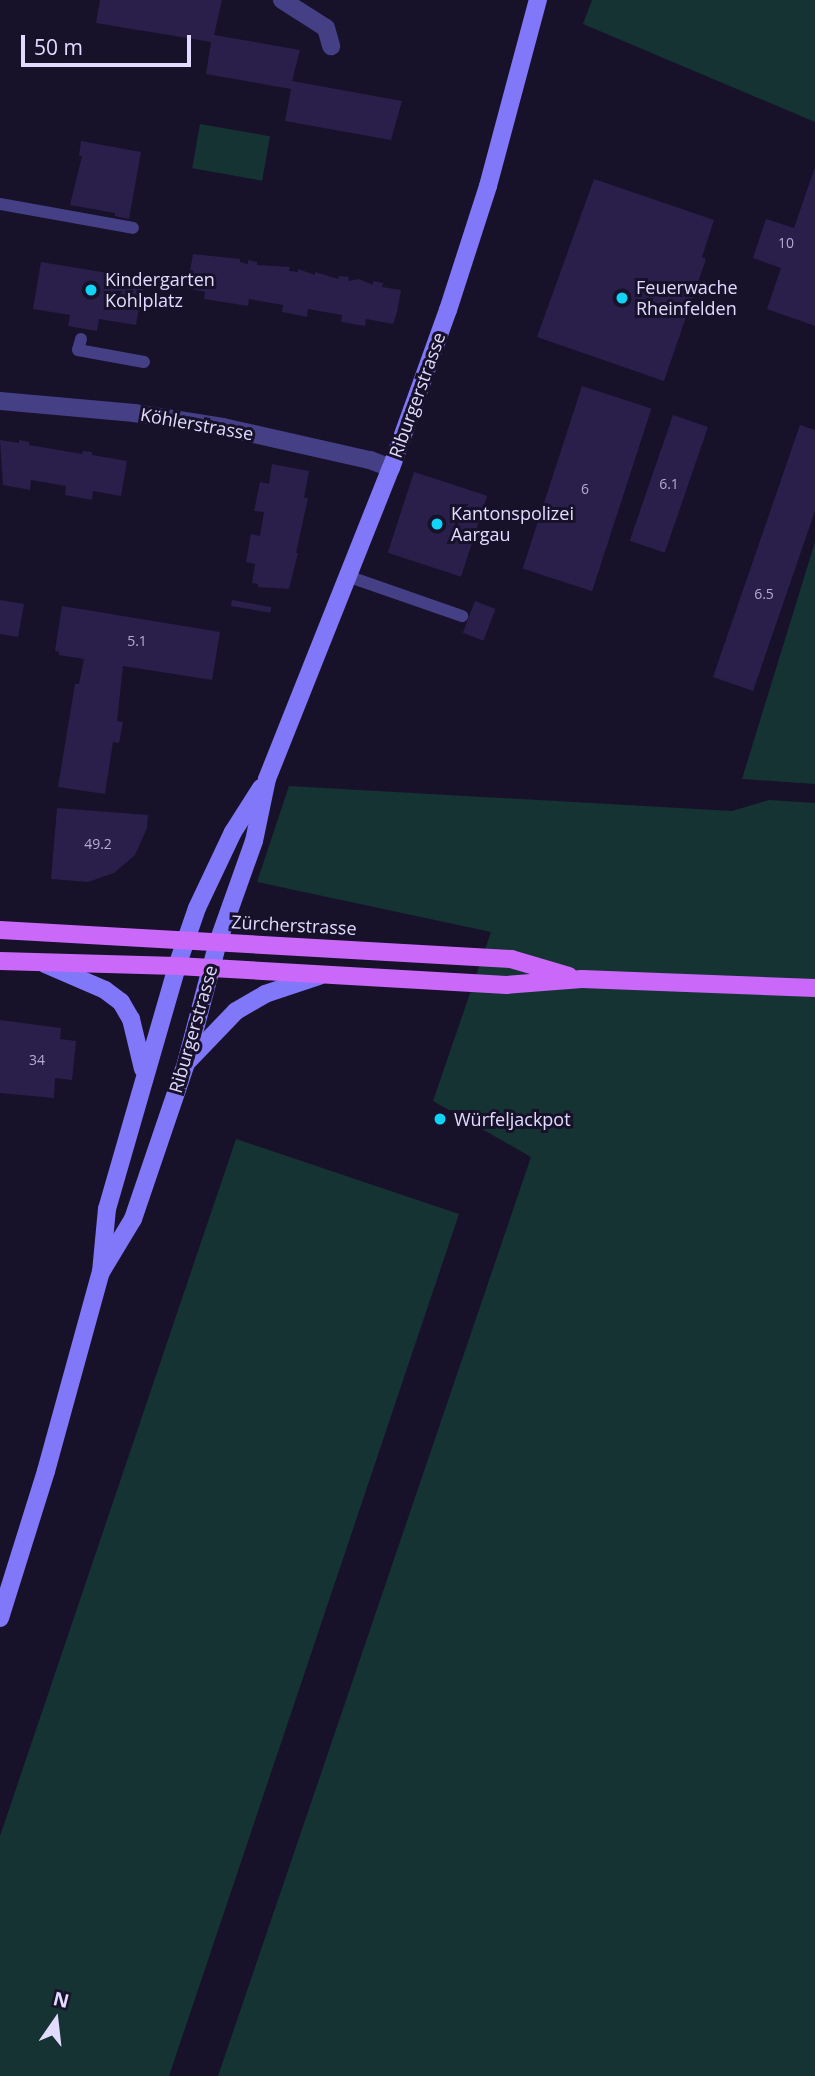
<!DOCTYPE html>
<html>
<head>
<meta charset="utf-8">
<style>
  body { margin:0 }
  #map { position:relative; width:815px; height:2076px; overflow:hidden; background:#17122a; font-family:"Open Sans",sans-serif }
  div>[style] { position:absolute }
  .green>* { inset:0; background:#153333; transform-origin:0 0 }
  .building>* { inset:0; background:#291f4a; transform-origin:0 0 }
  .lane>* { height:12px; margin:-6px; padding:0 6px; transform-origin:6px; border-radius:6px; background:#453f86 }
  .street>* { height:18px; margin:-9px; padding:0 9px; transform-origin:9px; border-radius:9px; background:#453f86 }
  .secondary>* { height:18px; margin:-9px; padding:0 9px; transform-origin:9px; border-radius:9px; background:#8177f9 }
  .primary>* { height:18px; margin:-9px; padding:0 9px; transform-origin:9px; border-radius:9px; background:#c968f9 }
  .dots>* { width:19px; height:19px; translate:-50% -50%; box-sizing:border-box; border:4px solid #17122a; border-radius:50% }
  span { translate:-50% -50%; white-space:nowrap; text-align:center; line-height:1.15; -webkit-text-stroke:6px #17122a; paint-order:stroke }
  .number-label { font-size:14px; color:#b3add1 }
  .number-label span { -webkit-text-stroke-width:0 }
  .poi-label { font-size:18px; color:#e1dcfe }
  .left { translate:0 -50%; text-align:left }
  .street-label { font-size:18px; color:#e1dcfe }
  .north { position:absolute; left:21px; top:1985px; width:70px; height:70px; -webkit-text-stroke:5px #17122a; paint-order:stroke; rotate:14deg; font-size:19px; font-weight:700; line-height:28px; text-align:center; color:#e1dcfe }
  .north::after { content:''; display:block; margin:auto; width:24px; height:32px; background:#e1dcfe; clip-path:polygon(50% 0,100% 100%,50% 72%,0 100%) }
  .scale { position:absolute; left:21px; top:35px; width:170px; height:32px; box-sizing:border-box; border:4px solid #e1dcfe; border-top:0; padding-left:9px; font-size:21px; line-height:24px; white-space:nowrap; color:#e1dcfe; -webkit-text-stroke:5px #17122a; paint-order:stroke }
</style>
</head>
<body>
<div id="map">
  <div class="green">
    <div style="clip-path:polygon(592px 0,815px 0,815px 122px,583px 24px)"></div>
    <div style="left:200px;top:124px;width:71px;height:45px;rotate:10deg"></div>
    <div style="clip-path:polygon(815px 542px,815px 784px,742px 779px)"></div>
    <div style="clip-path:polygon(289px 786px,732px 811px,769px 800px,815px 803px,815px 2076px,218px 2076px,531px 1157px,433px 1101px,491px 932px,257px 882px)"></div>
    <div style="clip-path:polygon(236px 1139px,459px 1214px,169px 2076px,0 2076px,0 1836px)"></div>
  </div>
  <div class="building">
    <div style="clip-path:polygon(100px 0,222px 0,214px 35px,300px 50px,292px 81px,402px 101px,391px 140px,285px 121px,291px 89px,206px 74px,211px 42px,96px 23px)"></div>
    <div style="clip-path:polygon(81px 141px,141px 152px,129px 219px,115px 216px,115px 213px,70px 205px,82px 156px,79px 156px)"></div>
    <div style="clip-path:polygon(815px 167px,815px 326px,767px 309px,781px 268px,753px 258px,766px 219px,794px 228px)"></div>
    <div style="clip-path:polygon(594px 179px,714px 220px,702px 257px,706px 259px,664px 381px,537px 337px)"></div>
    <div style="clip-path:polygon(193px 254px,240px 259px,240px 262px,248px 264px,248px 260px,257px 262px,257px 265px,290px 267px,289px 271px,298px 272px,298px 269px,315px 275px,315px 272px,338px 279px,339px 276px,349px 277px,348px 281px,359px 279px,373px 285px,373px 281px,383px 283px,382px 287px,401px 290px,397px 312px,393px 324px,366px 319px,365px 326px,341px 322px,342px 315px,308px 309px,307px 317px,282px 312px,283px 305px,249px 299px,248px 306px,204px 299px,205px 292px,187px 288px)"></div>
    <div style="clip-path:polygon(41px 262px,144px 279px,136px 325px,99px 319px,97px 331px,68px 326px,70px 315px,33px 309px)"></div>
    <div style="left:582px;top:386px;width:73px;height:192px;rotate:18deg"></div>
    <div style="left:673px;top:415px;width:37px;height:133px;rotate:19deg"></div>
    <div style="clip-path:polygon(800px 425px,815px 430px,815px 511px,753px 691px,713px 677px)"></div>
    <div style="clip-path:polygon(0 440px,19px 443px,19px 440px,29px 442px,29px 445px,82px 454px,83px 451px,92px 452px,92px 455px,127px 461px,121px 496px,93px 491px,92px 500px,65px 495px,66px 486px,31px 480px,30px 490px,3px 485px)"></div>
    <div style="clip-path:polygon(272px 464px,309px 471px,304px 498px,308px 498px,296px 553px,298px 553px,289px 589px,258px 587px,258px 584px,252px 583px,255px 564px,246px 562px,251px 534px,260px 536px,264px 512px,254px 511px,260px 482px,269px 484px)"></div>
    <div style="left:414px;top:472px;width:77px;height:85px;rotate:18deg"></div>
    <div style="clip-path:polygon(0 600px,24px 604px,18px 637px,0 634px)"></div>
    <div style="left:232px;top:600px;width:40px;height:6px;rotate:10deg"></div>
    <div style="left:475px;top:601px;width:22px;height:34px;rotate:21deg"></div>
    <div style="clip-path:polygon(62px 606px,220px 632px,212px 680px,123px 666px,117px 721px,123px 722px,119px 743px,113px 742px,105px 794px,58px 787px,75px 684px,79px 684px,84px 659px,59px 655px,59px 652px,55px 651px)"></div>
    <div style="clip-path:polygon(57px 808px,148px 815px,147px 828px,135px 855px,114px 873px,88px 882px,51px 879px)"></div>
    <div style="clip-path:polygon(0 1020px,61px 1028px,60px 1039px,76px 1041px,72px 1080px,55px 1078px,54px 1098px,0 1093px)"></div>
  </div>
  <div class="lane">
    <div style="left:0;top:204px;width:135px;rotate:10.2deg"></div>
    <div style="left:81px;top:339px;width:11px;rotate:105deg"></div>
    <div style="left:78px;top:350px;width:67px;rotate:10.3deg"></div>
    <div style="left:347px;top:576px;width:122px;rotate:19.2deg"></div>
  </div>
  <div class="street">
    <div style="left:282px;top:0;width:52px;rotate:32.5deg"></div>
    <div style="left:326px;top:28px;width:19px;rotate:74deg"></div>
    <div style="left:0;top:401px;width:135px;rotate:5.1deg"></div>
    <div style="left:134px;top:413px;width:90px;rotate:8.9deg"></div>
    <div style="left:223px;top:427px;width:151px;rotate:12.7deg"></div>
    <div style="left:370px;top:460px;width:22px;rotate:21deg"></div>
  </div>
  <div class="secondary">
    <div style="left:45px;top:964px;width:65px;rotate:23.4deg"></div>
    <div style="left:105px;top:990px;width:20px;rotate:37deg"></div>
    <div style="left:121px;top:1002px;width:20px;rotate:60deg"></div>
    <div style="left:131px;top:1019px;width:51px;rotate:76.5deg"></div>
    <div style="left:188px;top:1061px;width:69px;rotate:-46.2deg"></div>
    <div style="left:236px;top:1011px;width:34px;rotate:-30deg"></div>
    <div style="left:265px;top:994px;width:57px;rotate:-18.4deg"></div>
    <div style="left:101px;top:1272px;width:62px;rotate:-58.9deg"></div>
    <div style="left:133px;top:1219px;width:165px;rotate:-71.2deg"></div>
    <div style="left:186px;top:1063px;width:125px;rotate:-75.2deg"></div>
    <div style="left:218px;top:942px;width:107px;rotate:-70.4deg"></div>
    <div style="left:254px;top:841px;width:63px;rotate:-78.2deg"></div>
    <div style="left:267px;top:779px;width:335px;rotate:-68.3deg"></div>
    <div style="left:391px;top:468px;width:168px;rotate:-70.2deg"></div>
    <div style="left:448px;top:310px;width:130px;rotate:-72.1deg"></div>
    <div style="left:488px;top:186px;width:193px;rotate:-75deg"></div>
    <div style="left:0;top:1618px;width:154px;rotate:-72.6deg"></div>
    <div style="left:46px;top:1471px;width:206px;rotate:-74.6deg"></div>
    <div style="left:101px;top:1272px;width:63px;rotate:-84.6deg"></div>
    <div style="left:107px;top:1209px;width:253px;rotate:-73.9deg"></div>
    <div style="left:177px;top:966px;width:61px;rotate:-71deg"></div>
    <div style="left:197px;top:908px;width:84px;rotate:-64.7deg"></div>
    <div style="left:233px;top:832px;width:52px;rotate:-57.5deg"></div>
  </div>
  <div class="primary">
    <div style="left:0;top:930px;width:512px;rotate:3.25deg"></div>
    <div style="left:511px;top:959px;width:60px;rotate:16.3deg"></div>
    <div style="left:0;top:961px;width:177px;rotate:1.6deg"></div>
    <div style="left:177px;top:966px;width:330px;rotate:3.3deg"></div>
    <div style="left:506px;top:985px;width:76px;rotate:-4.5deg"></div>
    <div style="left:582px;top:979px;width:233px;rotate:2.2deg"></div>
  </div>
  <div class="dots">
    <div style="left:91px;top:290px;background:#11d3f5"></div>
    <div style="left:622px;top:298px;background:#11d3f5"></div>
    <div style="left:437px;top:524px;background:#11d3f5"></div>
    <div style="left:440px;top:1119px;background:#11d3f5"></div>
  </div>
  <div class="number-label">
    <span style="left:786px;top:243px">10</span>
    <span style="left:669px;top:484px">6.1</span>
    <span style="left:585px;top:489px">6</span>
    <span style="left:764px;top:594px">6.5</span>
    <span style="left:137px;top:641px">5.1</span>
    <span style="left:98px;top:844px">49.2</span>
    <span style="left:37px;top:1060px">34</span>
  </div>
  <div class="poi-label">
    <span class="left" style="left:105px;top:290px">Kindergarten<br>Kohlplatz</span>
    <span class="left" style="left:636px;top:298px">Feuerwache<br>Rheinfelden</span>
    <span class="left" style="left:451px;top:524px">Kantonspolizei<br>Aargau</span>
    <span class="left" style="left:454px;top:1119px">Würfeljackpot</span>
  </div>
  <div class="street-label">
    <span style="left:417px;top:395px;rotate:-70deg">Riburgerstrasse</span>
    <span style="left:197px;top:424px;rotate:10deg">Köhlerstrasse</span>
    <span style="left:294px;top:925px;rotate:3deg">Zürcherstrasse</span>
    <span style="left:193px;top:1029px;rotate:-74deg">Riburgerstrasse</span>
  </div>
  <div class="north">N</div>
  <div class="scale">50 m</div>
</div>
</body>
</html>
